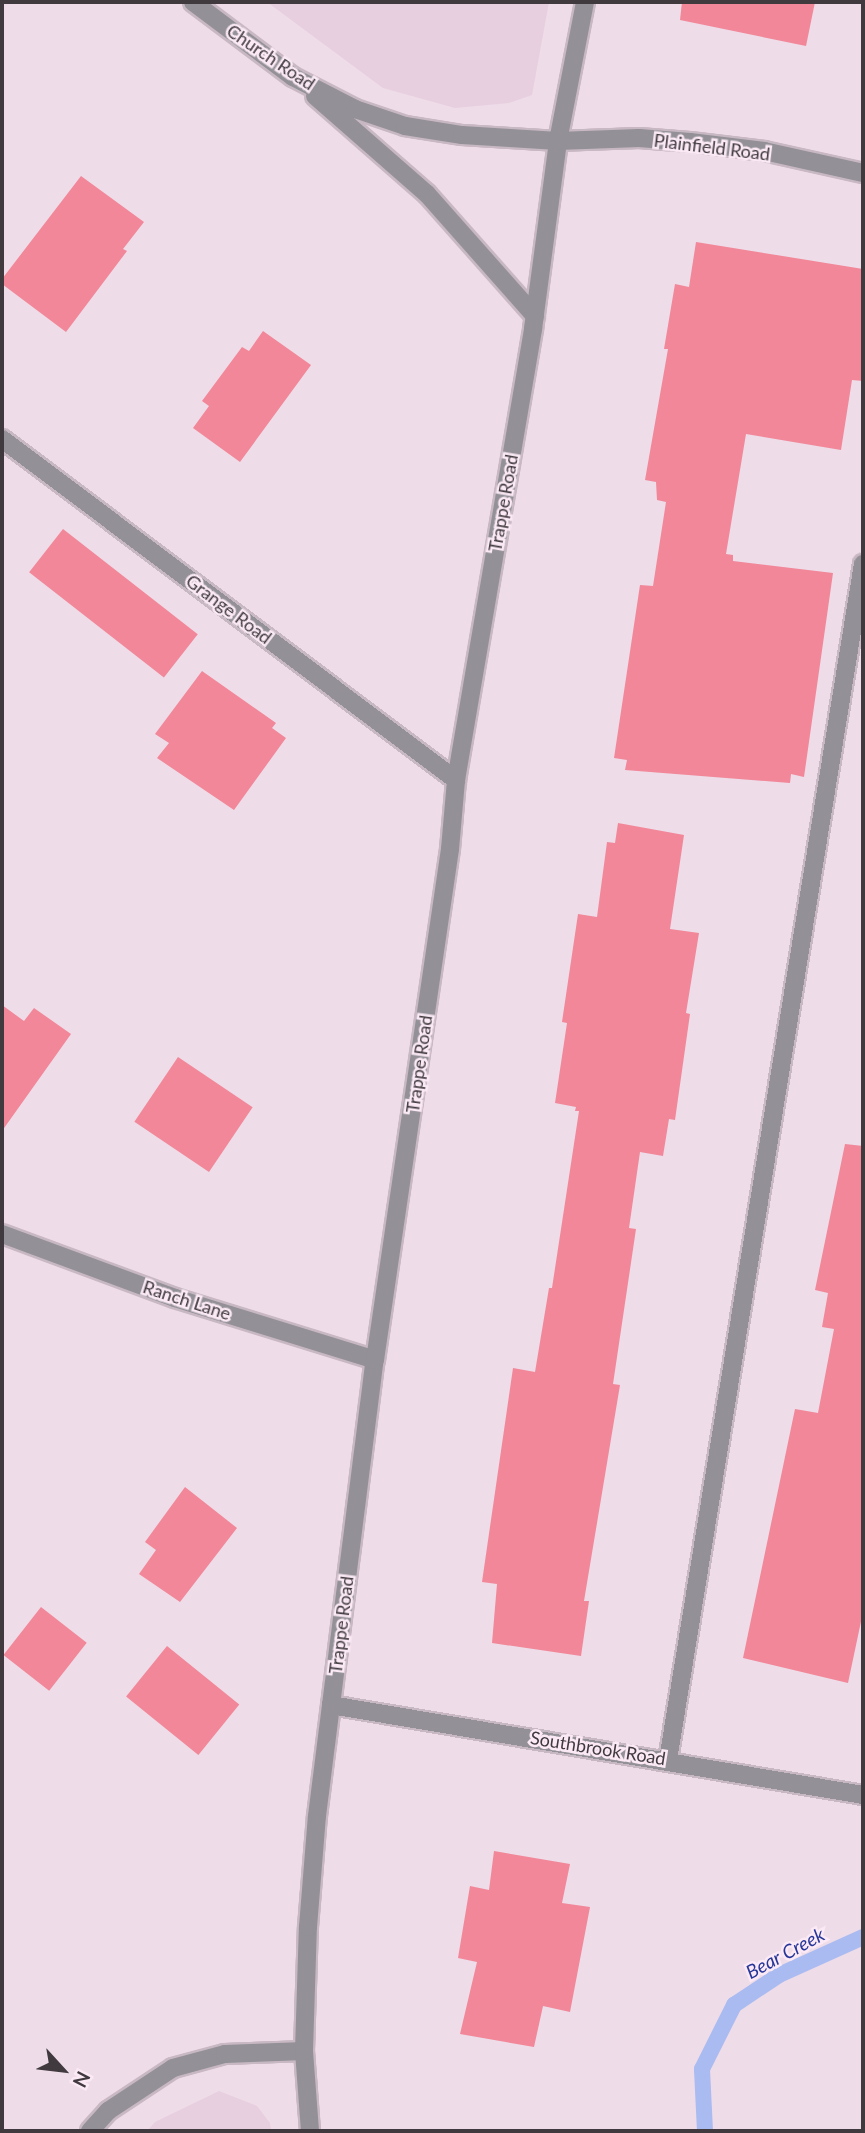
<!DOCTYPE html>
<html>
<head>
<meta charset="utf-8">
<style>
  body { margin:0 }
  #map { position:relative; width:865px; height:2133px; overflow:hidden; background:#eedce8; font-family:Lato,sans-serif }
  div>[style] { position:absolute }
  .built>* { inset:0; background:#e7cfe0 }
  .stream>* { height:16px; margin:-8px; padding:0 8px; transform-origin:8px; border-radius:8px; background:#a9bbf0 }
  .building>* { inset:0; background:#f18798; transform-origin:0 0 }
  .roads { filter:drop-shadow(2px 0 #c8b8c3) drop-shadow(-2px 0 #c8b8c3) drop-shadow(0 2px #c8b8c3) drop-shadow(0 -2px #c8b8c3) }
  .minor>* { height:18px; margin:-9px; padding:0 9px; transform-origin:9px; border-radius:9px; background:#939097 }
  span { translate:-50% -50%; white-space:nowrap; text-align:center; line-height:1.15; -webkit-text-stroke:5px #fbeaf6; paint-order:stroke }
  .street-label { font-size:18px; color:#403a3e }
  .water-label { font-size:19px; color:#263698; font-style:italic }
  .frame { position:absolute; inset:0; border:4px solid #403a3e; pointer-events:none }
  .north { position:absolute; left:28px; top:2035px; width:70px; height:70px; -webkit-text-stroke:5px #fbeaf6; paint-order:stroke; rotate:117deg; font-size:19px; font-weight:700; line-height:28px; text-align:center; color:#403a3e }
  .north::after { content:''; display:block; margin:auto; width:24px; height:32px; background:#403a3e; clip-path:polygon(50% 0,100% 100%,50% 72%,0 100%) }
</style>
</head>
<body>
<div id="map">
  <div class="built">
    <div style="clip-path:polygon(267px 2px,549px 2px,532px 95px,509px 103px,455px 108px,383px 88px)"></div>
    <div style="clip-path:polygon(219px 2091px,257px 2106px,270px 2123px,271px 2131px,147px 2131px,155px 2122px)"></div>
  </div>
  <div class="stream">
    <div style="left:705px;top:2131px;width:62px;rotate:-92.8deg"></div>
    <div style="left:702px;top:2069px;width:72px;rotate:-63.4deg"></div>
    <div style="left:734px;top:2005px;width:54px;rotate:-33.7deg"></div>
    <div style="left:779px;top:1975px;width:92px;rotate:-24.3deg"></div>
  </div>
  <div class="building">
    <div style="clip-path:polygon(682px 2px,815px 2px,806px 46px,680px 20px)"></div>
    <div style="clip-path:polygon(81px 176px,144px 222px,123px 249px,127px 251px,66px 332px,2px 284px,2px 279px)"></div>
    <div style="clip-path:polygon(696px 242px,863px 269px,863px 381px,852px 380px,841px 450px,746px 434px,726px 554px,733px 555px,733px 561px,833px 573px,804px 777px,791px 774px,790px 783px,625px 770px,627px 760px,614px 758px,640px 585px,653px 586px,666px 502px,657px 500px,656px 482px,645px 480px,668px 349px,664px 349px,675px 284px,689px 287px)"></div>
    <div style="clip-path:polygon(263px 331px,311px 365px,240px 462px,193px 428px,209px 406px,202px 401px,242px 347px,249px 351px)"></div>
    <div style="left:63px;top:529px;width:171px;height:55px;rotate:38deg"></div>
    <div style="clip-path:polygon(202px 671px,276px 723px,272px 728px,286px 738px,234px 810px,157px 758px,169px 743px,155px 734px)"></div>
    <div style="clip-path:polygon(618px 823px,684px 835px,670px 929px,699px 933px,686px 1013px,690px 1014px,675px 1120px,669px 1119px,663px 1156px,640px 1152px,629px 1228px,636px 1229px,613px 1384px,620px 1385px,584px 1601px,589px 1601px,581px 1656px,492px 1643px,497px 1584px,482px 1582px,513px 1368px,535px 1372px,549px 1288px,552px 1288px,579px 1111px,575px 1111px,576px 1107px,555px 1103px,567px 1023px,562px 1022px,578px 914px,597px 917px,607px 842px,615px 843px)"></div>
    <div style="clip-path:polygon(2px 1005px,24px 1021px,34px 1008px,71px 1034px,2px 1131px)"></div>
    <div style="left:178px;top:1057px;width:90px;height:78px;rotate:34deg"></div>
    <div style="clip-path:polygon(845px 1144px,863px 1146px,863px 1612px,848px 1683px,743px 1658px,795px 1409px,818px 1413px,834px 1329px,822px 1327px,828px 1293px,815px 1290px)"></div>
    <div style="clip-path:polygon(185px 1487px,237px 1528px,180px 1602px,139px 1574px,156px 1550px,145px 1542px)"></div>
    <div style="left:41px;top:1607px;width:58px;height:61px;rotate:38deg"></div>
    <div style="left:167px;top:1646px;width:93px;height:65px;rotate:39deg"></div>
    <div style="clip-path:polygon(494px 1851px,570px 1864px,562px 1903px,590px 1907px,570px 2012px,543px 2006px,534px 2047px,460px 2034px,477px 1962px,458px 1958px,470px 1886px,489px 1890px)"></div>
  </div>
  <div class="roads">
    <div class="minor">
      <div style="left:193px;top:2px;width:125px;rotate:36.9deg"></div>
      <div style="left:293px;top:77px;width:70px;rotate:27.3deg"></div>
      <div style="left:355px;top:109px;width:53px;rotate:18.8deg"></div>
      <div style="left:405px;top:126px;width:58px;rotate:9deg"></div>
      <div style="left:462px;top:135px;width:96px;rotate:3.6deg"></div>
      <div style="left:558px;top:141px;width:81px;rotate:-2.1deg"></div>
      <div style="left:639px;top:138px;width:51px;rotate:4.5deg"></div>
      <div style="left:690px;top:142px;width:75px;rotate:6.9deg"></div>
      <div style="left:764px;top:151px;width:101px;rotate:12.5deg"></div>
      <div style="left:315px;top:96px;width:149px;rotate:41.2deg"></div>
      <div style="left:427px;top:194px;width:163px;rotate:48.5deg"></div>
      <div style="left:2px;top:439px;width:568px;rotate:36.91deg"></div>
      <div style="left:2px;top:1234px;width:184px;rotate:20.3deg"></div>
      <div style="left:175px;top:1298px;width:209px;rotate:17.2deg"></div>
      <div style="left:331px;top:1705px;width:540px;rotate:9.6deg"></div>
      <div style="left:668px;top:1760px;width:1212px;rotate:-80.74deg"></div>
      <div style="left:90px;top:2131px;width:27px;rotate:-48deg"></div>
      <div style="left:108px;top:2111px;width:78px;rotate:-33.5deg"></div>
      <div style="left:173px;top:2068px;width:54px;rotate:-15.1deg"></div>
      <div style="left:225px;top:2054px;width:79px;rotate:-2.2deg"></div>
      <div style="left:310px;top:2131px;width:80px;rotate:-94.3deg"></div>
      <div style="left:304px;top:2051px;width:124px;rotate:-88.2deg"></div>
      <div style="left:308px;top:1927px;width:111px;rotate:-85.4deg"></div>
      <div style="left:317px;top:1816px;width:460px;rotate:-82.8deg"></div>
      <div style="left:375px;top:1360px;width:516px;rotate:-81.65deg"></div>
      <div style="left:450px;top:849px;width:69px;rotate:-85deg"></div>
      <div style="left:456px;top:780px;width:458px;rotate:-80.3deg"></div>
      <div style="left:533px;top:329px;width:190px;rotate:-82.4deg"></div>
      <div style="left:558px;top:141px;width:142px;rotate:-79deg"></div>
    </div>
  </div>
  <div class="street-label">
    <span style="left:271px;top:57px;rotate:34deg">Church Road</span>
    <span style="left:712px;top:147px;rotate:7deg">Plainfield Road</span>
    <span style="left:503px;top:503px;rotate:-80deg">Trappe Road</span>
    <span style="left:229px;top:609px;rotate:37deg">Grange Road</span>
    <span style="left:419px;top:1064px;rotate:-82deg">Trappe Road</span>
    <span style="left:187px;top:1300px;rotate:18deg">Ranch Lane</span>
    <span style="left:341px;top:1625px;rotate:-83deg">Trappe Road</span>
    <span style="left:598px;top:1748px;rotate:9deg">Southbrook Road</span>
  </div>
  <div class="water-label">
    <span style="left:785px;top:1953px;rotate:-28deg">Bear Creek</span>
  </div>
  <div class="frame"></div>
  <div class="north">N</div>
</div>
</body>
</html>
